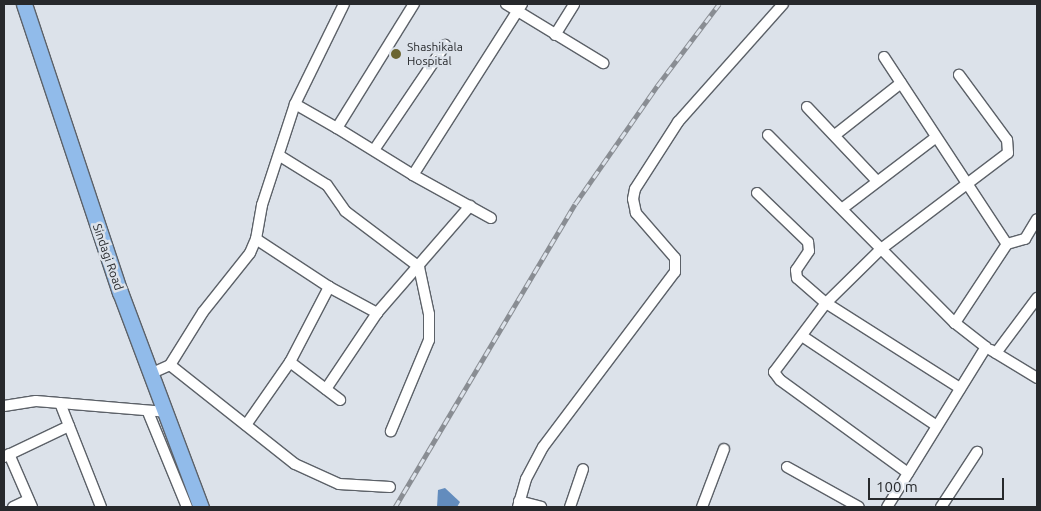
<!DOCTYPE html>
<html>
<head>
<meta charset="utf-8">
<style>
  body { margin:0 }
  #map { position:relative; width:1041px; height:511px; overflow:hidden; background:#dce2ea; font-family:Ubuntu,sans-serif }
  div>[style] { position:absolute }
  .water>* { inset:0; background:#638cbd }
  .roads { filter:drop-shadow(1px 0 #5c6168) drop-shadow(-1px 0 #5c6168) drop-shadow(0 1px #5c6168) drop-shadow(0 -1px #5c6168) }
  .street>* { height:10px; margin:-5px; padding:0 5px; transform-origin:5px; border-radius:5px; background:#fff }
  .primary>* { height:15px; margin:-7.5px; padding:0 7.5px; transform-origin:7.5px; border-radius:7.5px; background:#91bbea }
  .rail>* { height:4.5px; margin-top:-2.25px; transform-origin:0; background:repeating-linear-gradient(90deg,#dce2ea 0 8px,#898d93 0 16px); box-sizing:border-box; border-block:1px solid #898d93 }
  .dots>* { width:14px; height:14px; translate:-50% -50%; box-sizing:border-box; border:2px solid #dce2ea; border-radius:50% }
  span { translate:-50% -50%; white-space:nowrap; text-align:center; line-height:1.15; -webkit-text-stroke:5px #dce2ea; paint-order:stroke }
  .poi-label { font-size:12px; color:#27292c }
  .left { translate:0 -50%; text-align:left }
  .street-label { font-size:12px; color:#27292c }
  .frame { position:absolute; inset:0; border:5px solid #27292c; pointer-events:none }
  .scale { position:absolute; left:868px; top:478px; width:136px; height:22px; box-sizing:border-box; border:2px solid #27292c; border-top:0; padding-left:6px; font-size:15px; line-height:18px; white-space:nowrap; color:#27292c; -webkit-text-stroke:4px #dce2ea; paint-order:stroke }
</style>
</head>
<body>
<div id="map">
  <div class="water">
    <div style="clip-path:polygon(445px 488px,460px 502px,457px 507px,437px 507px,438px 490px)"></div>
  </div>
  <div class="roads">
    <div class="street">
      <div style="left:506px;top:4px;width:114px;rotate:31.3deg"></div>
      <div style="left:555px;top:35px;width:36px;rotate:-58deg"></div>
      <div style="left:884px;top:57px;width:224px;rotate:56.7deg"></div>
      <div style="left:1007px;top:244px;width:95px;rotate:123.4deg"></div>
      <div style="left:295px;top:104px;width:111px;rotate:-63.9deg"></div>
      <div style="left:807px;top:107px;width:102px;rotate:46.6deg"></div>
      <div style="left:337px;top:128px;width:89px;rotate:31.7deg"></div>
      <div style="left:413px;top:175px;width:89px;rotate:28.9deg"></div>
      <div style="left:768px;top:135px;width:265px;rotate:45.2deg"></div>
      <div style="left:955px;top:323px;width:39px;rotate:38deg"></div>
      <div style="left:986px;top:347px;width:188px;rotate:121.7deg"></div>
      <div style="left:835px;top:135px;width:84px;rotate:-38.2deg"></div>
      <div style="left:374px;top:150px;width:127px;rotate:-55.9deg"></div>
      <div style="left:280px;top:156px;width:55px;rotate:31.7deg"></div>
      <div style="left:327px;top:185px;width:32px;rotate:55deg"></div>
      <div style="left:345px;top:211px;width:93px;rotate:37.1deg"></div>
      <div style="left:419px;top:267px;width:48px;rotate:78deg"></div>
      <div style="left:429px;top:314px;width:26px;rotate:90deg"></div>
      <div style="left:429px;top:340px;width:99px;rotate:112.7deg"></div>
      <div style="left:413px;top:175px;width:203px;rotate:-57.5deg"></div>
      <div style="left:757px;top:193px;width:71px;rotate:43.9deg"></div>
      <div style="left:808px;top:242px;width:9px;rotate:84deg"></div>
      <div style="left:809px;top:251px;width:23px;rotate:124deg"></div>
      <div style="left:796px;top:270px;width:8px;rotate:83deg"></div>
      <div style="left:797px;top:278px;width:38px;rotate:41deg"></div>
      <div style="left:826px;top:303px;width:159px;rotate:32.4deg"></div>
      <div style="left:843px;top:208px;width:116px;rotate:-37.3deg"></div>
      <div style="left:256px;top:239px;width:87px;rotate:33.3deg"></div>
      <div style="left:329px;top:287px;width:55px;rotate:28.4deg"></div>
      <div style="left:1007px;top:244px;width:19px;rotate:-16deg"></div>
      <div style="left:1025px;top:239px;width:23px;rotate:-59deg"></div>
      <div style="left:802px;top:336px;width:162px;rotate:33.7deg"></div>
      <div style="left:991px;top:350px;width:54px;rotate:31.3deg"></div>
      <div style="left:996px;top:353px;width:69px;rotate:-53.3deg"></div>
      <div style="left:290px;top:362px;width:63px;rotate:37.2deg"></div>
      <div style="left:170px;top:365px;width:159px;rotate:38.4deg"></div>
      <div style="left:295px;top:464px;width:48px;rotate:24.4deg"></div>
      <div style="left:339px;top:484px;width:51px;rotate:3.4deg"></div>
      <div style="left:150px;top:374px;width:22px;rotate:-24deg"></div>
      <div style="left:170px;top:365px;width:62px;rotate:-58.1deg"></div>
      <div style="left:203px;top:312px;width:75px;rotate:-51.5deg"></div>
      <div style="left:250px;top:253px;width:15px;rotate:-67deg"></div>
      <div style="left:256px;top:239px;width:35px;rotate:-80deg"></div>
      <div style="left:262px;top:205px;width:106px;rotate:-71.9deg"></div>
      <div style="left:295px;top:104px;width:48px;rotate:29.7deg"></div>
      <div style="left:337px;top:128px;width:146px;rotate:-58.2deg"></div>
      <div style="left:326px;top:389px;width:92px;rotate:-56.1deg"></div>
      <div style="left:377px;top:313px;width:142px;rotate:-49deg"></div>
      <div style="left:60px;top:403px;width:112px;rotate:68.5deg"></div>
      <div style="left:4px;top:406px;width:32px;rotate:-9deg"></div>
      <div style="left:36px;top:401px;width:130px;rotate:4.8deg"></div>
      <div style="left:148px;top:412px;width:103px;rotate:67.7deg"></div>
      <div style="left:246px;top:425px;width:77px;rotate:-55.1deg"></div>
      <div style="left:290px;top:362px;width:85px;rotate:-62.5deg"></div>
      <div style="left:9px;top:454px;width:58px;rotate:66.5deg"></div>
      <div style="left:4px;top:457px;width:72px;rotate:-25.5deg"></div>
      <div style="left:787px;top:467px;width:82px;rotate:29.1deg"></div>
      <div style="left:908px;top:473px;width:158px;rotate:-144deg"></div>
      <div style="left:780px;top:380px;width:10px;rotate:-127deg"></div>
      <div style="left:774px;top:372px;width:86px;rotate:-53deg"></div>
      <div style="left:826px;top:303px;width:77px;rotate:-44.5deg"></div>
      <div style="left:881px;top:249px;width:159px;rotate:-37.1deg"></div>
      <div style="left:1008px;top:153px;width:13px;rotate:-94deg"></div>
      <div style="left:1007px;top:140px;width:81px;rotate:-126.4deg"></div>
      <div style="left:519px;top:501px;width:23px;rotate:15deg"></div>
      <div style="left:13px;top:507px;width:17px;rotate:-25deg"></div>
      <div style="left:518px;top:507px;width:29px;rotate:-74deg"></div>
      <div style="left:526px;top:479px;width:36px;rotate:-62deg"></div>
      <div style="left:543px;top:447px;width:219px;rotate:-53deg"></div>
      <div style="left:675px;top:272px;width:14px;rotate:-90deg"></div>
      <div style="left:675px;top:258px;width:60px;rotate:-130.9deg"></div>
      <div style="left:636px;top:213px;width:14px;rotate:-102deg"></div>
      <div style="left:633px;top:199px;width:10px;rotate:-79deg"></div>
      <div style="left:635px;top:189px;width:80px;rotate:-57.3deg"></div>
      <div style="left:678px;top:122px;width:158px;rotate:-48.3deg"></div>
      <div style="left:570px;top:507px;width:40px;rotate:-71.1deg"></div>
      <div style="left:702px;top:507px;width:62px;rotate:-69.2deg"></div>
      <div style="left:941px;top:507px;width:66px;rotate:-56.8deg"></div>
    </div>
    <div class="primary">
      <div style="left:24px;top:4px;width:304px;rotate:71.6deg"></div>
      <div style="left:120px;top:292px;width:230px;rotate:69.4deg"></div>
    </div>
  </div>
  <div class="rail">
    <div style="left:395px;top:507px;width:352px;rotate:-59.3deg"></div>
    <div style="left:575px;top:204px;width:144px;rotate:-55.2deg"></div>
    <div style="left:657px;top:86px;width:103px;rotate:-52.9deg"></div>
  </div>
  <div class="dots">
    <div style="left:396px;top:54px;background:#6a6531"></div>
  </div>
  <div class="poi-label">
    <span class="left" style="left:407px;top:54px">Shashikala<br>Hospital</span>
  </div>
  <div class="street-label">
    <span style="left:108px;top:257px;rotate:71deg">Sindagi Road</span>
  </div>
  <div class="frame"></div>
  <div class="scale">100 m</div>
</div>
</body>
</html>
